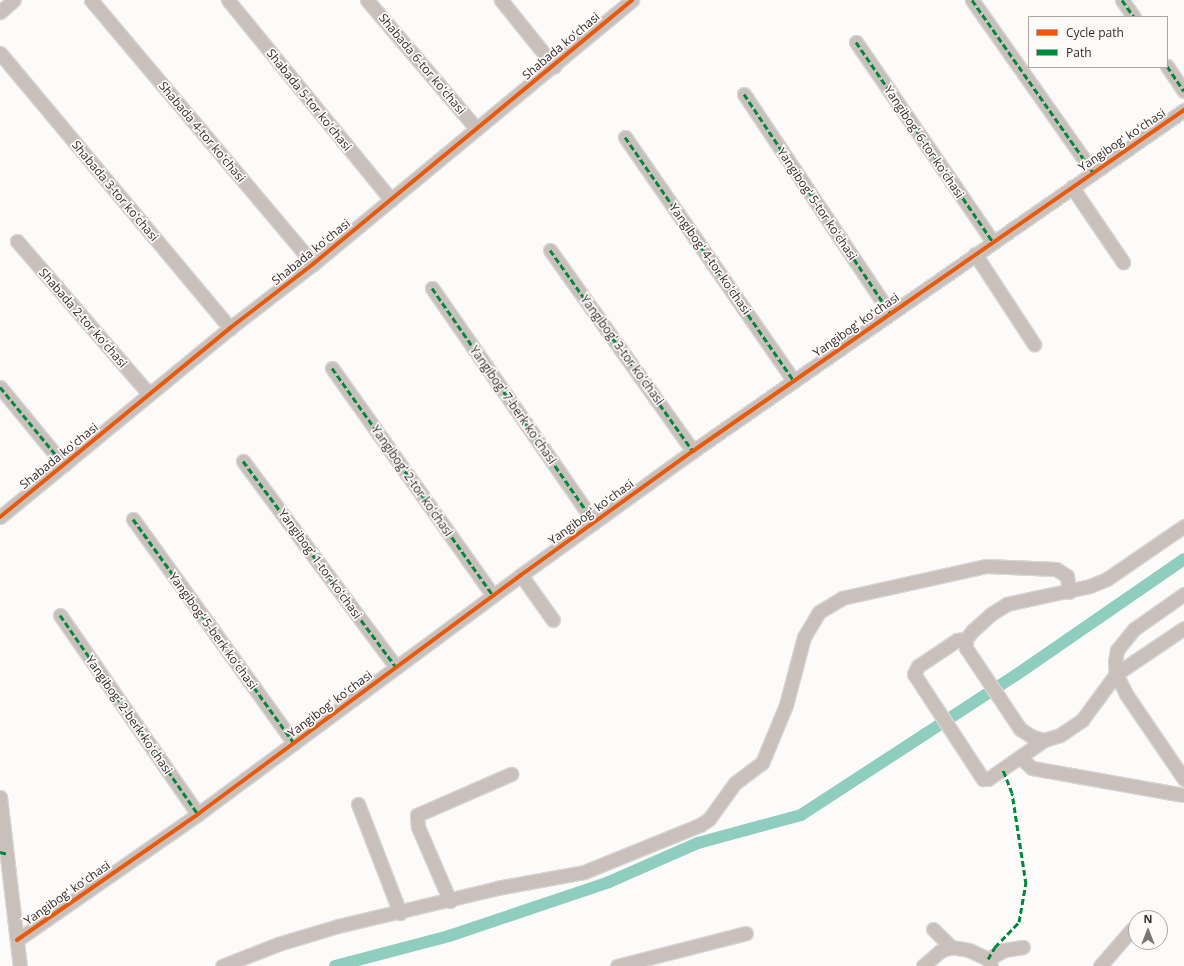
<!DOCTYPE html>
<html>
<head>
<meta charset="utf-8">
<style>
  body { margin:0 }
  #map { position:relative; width:1184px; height:966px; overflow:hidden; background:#fcfbfa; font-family:"Open Sans",sans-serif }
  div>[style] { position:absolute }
  .canal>* { height:12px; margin:-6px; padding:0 6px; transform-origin:6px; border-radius:6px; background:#8fcdbe }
  .roads { filter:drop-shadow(1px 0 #d7d6d4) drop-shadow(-1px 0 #d7d6d4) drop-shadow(0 1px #d7d6d4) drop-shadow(0 -1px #d7d6d4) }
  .minor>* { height:13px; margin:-6.5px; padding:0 6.5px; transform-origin:6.5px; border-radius:6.5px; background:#c9bfbb }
  .quiet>* { height:3px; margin-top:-1.5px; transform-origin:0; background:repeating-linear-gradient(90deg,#00873e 0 6px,transparent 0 9px) }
  .cycleway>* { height:4px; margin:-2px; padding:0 2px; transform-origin:2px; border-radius:2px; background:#e8590c }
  span { translate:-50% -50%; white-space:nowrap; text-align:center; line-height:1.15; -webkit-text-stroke:3.5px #fdfaf9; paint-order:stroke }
  .street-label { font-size:12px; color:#312b29 }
  .legend { position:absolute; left:1028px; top:16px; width:140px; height:52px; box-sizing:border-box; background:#fdfaf9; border:1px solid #aba7a6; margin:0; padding:5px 7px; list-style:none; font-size:12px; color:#312b29 }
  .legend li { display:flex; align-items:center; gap:8px; height:20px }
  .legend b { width:20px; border:1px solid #aba7a6 }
  .north { position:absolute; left:1128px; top:910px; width:40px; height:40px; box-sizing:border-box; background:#fdfaf9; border:1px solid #aba7a6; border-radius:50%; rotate:0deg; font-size:11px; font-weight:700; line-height:16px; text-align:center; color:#312b29 }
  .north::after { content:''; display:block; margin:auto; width:14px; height:18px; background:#787472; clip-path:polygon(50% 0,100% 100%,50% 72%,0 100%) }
</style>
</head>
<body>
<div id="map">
  <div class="canal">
    <div style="left:335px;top:966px;width:118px;rotate:-14.7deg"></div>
    <div style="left:449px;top:936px;width:169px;rotate:-18.6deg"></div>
    <div style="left:609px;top:882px;width:97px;rotate:-23.7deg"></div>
    <div style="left:698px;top:843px;width:107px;rotate:-15.2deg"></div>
    <div style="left:801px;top:815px;width:257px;rotate:-33.1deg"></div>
    <div style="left:1016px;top:675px;width:204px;rotate:-34.6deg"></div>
  </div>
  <div class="roads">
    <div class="minor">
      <div style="left:91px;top:0;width:345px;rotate:49.9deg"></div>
      <div style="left:228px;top:0;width:258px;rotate:50.8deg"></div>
      <div style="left:367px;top:0;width:168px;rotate:49.6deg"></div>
      <div style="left:501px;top:0;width:85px;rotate:51.2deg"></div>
      <div style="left:972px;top:0;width:210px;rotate:54.9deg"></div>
      <div style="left:1122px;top:0;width:21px;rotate:55deg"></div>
      <div style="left:0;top:12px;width:18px;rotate:-41deg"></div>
      <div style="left:856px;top:42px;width:242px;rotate:55.6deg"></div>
      <div style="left:0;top:53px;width:359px;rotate:50.1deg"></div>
      <div style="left:1167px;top:66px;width:30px;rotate:56deg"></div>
      <div style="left:744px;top:94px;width:263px;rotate:56.3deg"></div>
      <div style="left:625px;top:137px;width:297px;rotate:55.3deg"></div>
      <div style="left:1072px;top:187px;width:91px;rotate:55.8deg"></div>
      <div style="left:17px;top:241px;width:202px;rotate:49.2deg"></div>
      <div style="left:550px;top:250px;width:247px;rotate:54.6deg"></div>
      <div style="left:975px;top:254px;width:108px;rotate:56.8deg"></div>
      <div style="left:432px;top:288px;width:285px;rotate:55.3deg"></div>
      <div style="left:332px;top:368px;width:278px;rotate:54.7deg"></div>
      <div style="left:0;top:387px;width:101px;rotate:50.6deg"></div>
      <div style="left:243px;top:461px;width:257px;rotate:53.4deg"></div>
      <div style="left:0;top:517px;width:298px;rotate:-39.4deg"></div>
      <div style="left:230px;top:328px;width:105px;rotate:-37.6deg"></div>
      <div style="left:313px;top:264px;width:414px;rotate:-39.6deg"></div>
      <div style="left:133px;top:519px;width:276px;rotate:54.3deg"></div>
      <div style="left:1184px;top:526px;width:93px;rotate:145.5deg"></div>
      <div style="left:1107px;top:579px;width:18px;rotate:158deg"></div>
      <div style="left:1090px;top:586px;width:85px;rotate:167.8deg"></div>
      <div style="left:1007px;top:604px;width:19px;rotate:148deg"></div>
      <div style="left:991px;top:614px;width:24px;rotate:138deg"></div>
      <div style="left:973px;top:630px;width:11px;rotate:128deg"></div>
      <div style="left:966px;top:639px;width:9px;rotate:90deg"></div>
      <div style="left:966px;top:648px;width:97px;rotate:56.3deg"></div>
      <div style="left:1020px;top:729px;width:15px;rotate:32deg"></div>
      <div style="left:1033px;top:737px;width:11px;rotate:15deg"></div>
      <div style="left:1044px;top:740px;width:17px;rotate:-17deg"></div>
      <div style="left:1060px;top:735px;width:27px;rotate:-34deg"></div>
      <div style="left:1082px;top:720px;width:57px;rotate:-53.5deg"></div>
      <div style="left:1116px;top:674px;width:82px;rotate:-34.1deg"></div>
      <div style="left:521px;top:575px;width:55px;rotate:54.6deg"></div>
      <div style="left:1184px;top:594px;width:61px;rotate:145deg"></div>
      <div style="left:1134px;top:629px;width:27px;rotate:129deg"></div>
      <div style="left:1117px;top:650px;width:11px;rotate:100deg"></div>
      <div style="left:1115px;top:661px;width:13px;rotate:86deg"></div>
      <div style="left:1116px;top:674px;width:22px;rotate:63deg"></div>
      <div style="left:1126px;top:694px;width:103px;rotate:55.7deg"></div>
      <div style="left:60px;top:615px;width:242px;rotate:55.3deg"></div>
      <div style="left:966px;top:639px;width:9px;rotate:174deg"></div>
      <div style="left:957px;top:640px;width:47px;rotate:146.3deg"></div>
      <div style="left:918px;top:666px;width:9px;rotate:117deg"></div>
      <div style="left:914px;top:674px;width:126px;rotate:56.7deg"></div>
      <div style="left:983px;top:779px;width:5px"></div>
      <div style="left:988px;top:779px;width:68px;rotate:-34.9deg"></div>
      <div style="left:1020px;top:757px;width:16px;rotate:43deg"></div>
      <div style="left:1032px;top:768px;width:154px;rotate:10.1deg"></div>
      <div style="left:0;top:797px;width:170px;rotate:83.3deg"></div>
      <div style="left:358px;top:804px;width:117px;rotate:68.9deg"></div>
      <div style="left:450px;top:901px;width:81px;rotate:-113.4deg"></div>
      <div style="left:418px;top:827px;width:12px;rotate:-95deg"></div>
      <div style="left:417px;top:815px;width:103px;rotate:-23.6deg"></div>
      <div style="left:933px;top:929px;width:25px;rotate:45deg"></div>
      <div style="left:17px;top:940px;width:221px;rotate:-34.8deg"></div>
      <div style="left:198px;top:814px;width:402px;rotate:-36.5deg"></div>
      <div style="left:521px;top:575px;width:212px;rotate:-35.8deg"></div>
      <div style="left:693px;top:451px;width:598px;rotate:-34.78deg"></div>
      <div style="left:988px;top:959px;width:18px;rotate:-29deg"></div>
      <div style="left:1004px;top:950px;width:19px;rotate:-9deg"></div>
      <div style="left:222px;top:966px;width:60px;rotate:-21.4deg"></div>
      <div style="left:278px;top:944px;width:63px;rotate:-16.7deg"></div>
      <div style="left:338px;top:926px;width:163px;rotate:-13.4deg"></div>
      <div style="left:497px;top:888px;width:88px;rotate:-10.4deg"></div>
      <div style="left:584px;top:872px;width:125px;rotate:-22.1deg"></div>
      <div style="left:700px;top:825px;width:11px;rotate:-34deg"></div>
      <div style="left:709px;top:819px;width:44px;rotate:-54.2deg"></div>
      <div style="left:735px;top:783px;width:34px;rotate:-37deg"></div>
      <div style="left:762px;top:763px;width:63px;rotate:-67.5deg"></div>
      <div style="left:786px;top:705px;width:70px;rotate:-75.2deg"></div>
      <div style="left:804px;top:637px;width:29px;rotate:-59deg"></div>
      <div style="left:819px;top:612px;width:27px;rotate:-31deg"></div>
      <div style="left:842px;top:598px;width:148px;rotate:-12.5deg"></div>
      <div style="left:986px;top:566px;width:70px;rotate:2.5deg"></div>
      <div style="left:1056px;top:569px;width:13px;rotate:32deg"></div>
      <div style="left:1067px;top:576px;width:16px;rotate:83deg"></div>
      <div style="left:617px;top:966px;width:133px;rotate:-14.3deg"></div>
      <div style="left:923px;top:966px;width:23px;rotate:-41deg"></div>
      <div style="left:940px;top:951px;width:12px;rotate:-20deg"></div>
      <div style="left:951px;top:947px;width:18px;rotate:9deg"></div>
      <div style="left:969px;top:950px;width:21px;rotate:25deg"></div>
      <div style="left:988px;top:959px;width:8px;rotate:67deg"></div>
      <div style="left:1100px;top:966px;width:49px;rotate:-49.1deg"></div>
    </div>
  </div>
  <div class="quiet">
    <div style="left:972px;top:0;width:210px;rotate:54.9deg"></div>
    <div style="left:1122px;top:0;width:21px;rotate:55deg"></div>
    <div style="left:856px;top:42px;width:242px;rotate:55.6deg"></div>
    <div style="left:1167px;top:66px;width:30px;rotate:56deg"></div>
    <div style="left:744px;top:94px;width:263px;rotate:56.3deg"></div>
    <div style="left:625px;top:137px;width:297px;rotate:55.3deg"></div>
    <div style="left:550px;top:250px;width:247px;rotate:54.6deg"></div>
    <div style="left:432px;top:288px;width:285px;rotate:55.3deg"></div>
    <div style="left:332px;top:368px;width:278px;rotate:54.7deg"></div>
    <div style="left:0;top:387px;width:101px;rotate:50.6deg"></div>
    <div style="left:243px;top:461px;width:257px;rotate:53.4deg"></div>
    <div style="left:133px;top:519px;width:276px;rotate:54.3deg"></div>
    <div style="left:60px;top:615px;width:242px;rotate:55.3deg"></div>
    <div style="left:0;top:852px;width:8px;rotate:14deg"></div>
    <div style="left:988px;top:959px;width:14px;rotate:-60deg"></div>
    <div style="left:995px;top:947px;width:35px;rotate:-46deg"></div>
    <div style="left:1019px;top:922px;width:39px;rotate:-80deg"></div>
    <div style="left:1026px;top:884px;width:92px;rotate:-98.7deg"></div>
    <div style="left:1012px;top:793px;width:26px;rotate:-111deg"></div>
  </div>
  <div class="cycleway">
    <div style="left:0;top:517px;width:298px;rotate:-39.4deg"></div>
    <div style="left:230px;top:328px;width:105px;rotate:-37.6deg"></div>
    <div style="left:313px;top:264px;width:414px;rotate:-39.6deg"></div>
    <div style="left:17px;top:940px;width:221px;rotate:-34.8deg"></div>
    <div style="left:198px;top:814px;width:402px;rotate:-36.5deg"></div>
    <div style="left:521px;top:575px;width:212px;rotate:-35.8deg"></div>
    <div style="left:693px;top:451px;width:598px;rotate:-34.78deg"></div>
  </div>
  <div class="street-label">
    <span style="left:561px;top:46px;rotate:-40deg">Shabada koʻchasi</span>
    <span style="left:422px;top:64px;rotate:50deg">Shabada 6-tor koʻchasi</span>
    <span style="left:309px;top:100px;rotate:51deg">Shabada 5-tor koʻchasi</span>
    <span style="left:202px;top:132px;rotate:50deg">Shabada 4-tor koʻchasi</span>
    <span style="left:1122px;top:140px;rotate:-34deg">Yangibogʻ koʻchasi</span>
    <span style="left:924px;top:142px;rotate:56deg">Yangibogʻ 6-tor koʻchasi</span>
    <span style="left:115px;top:191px;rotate:50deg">Shabada 3-tor koʻchasi</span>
    <span style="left:817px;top:204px;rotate:56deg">Yangibogʻ 5-tor koʻchasi</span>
    <span style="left:311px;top:252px;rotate:-39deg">Shabada koʻchasi</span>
    <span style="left:710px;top:259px;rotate:55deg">Yangibogʻ 4-tor koʻchasi</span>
    <span style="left:83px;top:318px;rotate:49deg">Shabada 2-tor koʻchasi</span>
    <span style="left:856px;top:325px;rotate:-35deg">Yangibogʻ koʻchasi</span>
    <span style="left:622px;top:350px;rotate:54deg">Yangibogʻ 3-tor koʻchasi</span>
    <span style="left:513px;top:405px;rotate:55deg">Yangibogʻ 7-berk koʻchasi</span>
    <span style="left:59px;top:456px;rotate:-39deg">Shabada koʻchasi</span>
    <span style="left:412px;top:481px;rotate:55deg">Yangibogʻ 2-tor koʻchasi</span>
    <span style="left:591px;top:512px;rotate:-36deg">Yangibogʻ koʻchasi</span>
    <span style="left:320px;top:564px;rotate:54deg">Yangibogʻ 1-tor koʻchasi</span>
    <span style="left:213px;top:631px;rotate:54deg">Yangibogʻ 5-berk koʻchasi</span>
    <span style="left:330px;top:704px;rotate:-37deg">Yangibogʻ koʻchasi</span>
    <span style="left:129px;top:715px;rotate:55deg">Yangibogʻ 2-berk koʻchasi</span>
    <span style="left:67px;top:893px;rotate:-35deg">Yangibogʻ koʻchasi</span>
  </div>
  <ul class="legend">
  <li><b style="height:5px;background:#e8590c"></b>Cycle path</li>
  <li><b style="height:5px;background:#00873e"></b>Path</li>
  </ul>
  <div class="north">N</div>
</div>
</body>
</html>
